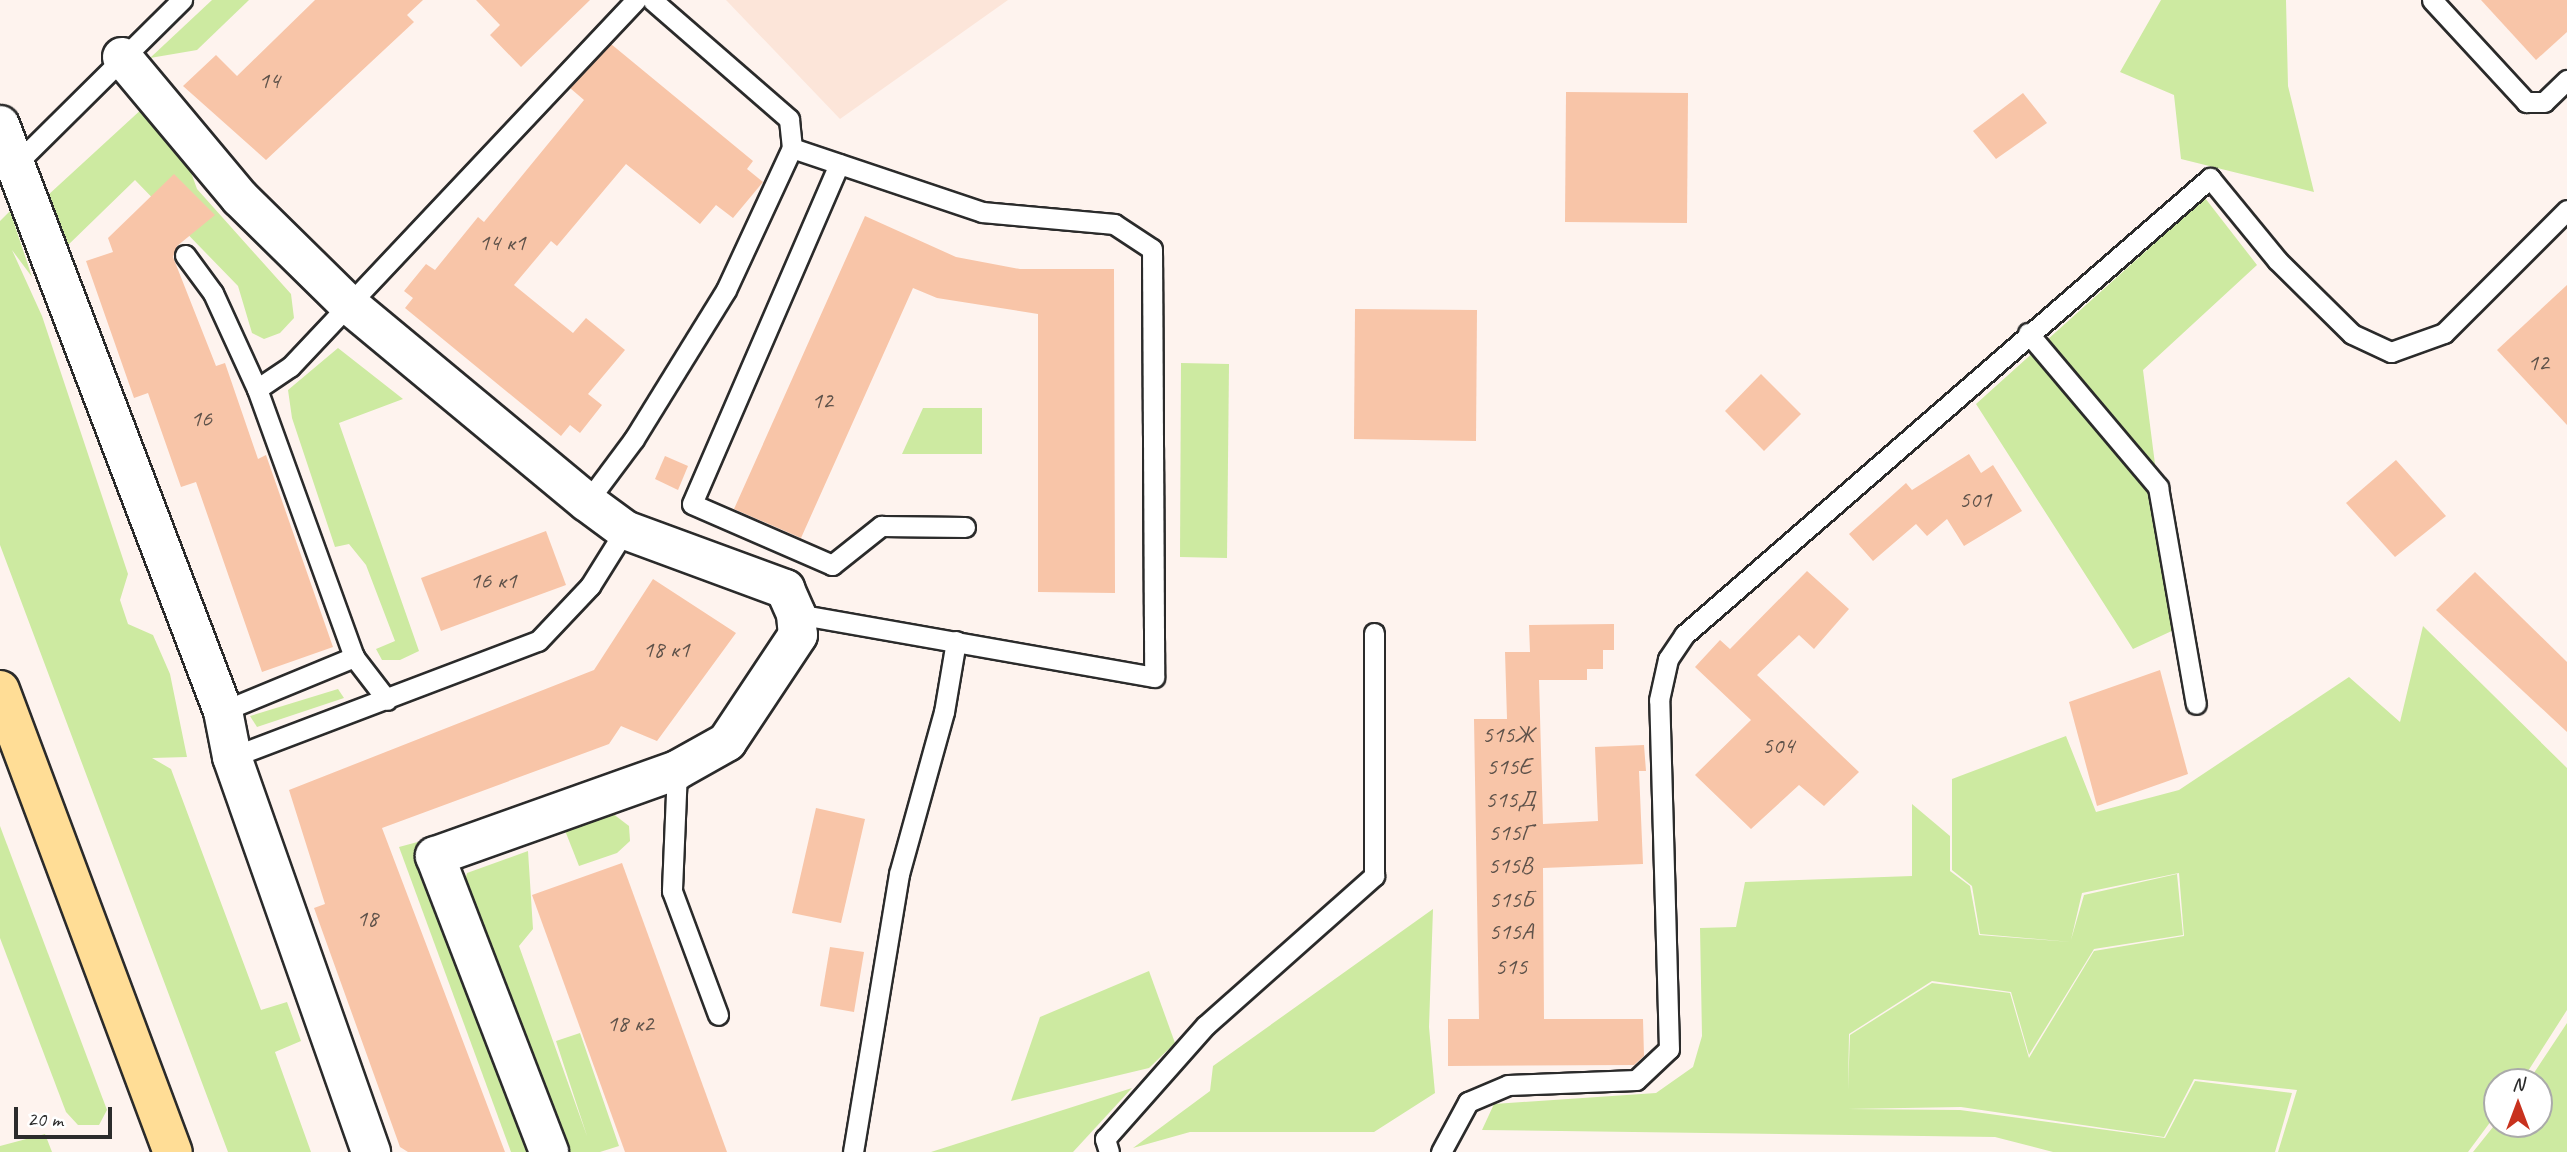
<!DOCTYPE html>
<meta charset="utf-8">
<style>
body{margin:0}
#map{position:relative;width:2567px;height:1152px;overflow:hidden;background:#fef3ee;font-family:Caveat,sans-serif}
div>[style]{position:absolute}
.built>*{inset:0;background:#fce5d9}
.green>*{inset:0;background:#cdeaa1}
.building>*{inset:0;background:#f8c5a8}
.roads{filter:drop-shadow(2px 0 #2b2b2b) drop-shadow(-2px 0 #2b2b2b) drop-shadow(0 2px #2b2b2b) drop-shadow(0 -2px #2b2b2b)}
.lane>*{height:19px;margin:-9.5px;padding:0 9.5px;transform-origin:9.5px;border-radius:9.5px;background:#fff}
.street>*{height:38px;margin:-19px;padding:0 19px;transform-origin:19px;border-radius:19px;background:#fff}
.primary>*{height:38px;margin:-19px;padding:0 19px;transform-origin:19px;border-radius:19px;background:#ffdd96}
span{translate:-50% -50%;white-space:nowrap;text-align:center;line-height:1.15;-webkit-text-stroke:7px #fff;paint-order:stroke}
.number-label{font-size:24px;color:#5e524a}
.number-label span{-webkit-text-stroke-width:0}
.north{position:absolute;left:2483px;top:1068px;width:70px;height:70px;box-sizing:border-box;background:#fff;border:2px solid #aaa;border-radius:50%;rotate:0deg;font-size:19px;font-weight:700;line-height:28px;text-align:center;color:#2b2b2b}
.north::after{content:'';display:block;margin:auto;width:24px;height:32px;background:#c8321e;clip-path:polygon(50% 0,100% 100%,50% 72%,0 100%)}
.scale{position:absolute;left:14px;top:1107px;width:98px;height:32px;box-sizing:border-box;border:4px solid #2b2b2b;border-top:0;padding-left:9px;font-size:21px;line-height:24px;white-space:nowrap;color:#2b2b2b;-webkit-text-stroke:5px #fff;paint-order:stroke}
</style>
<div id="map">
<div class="built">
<div style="clip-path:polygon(726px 0,1008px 0,840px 119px)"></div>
</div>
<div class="green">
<div style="clip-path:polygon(212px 0,249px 0,197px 50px,150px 58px)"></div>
<div style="clip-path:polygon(2161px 0,2286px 0,2288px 86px,2314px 192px,2181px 159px,2174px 95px,2120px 72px)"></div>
<div style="clip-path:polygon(144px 107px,182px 147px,197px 189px,291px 294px,294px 318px,280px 333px,264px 339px,252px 333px,238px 286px,135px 180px,65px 248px,47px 196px)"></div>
<div style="clip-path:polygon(2205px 198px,2257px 265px,2143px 370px,2176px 629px,2133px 649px,1976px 404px)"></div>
<div style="clip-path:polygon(10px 211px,32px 277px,12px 250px,42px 316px,128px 574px,120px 600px,128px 624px,153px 635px,170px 674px,187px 757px,152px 758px,171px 769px,261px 1010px,287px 1002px,301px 1041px,275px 1052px,311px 1152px,228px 1152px,0 545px,0 221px)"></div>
<div style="clip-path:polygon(338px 348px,403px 399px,339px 423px,419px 651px,400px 660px,382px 660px,376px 649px,395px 641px,366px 565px,349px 544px,335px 547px,292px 418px,288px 390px)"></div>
<div style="clip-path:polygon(1181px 363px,1229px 364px,1227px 558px,1180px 557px)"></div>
<div style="clip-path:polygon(923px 408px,982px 408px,982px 454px,902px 454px)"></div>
<div style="clip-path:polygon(evenodd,2423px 626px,2567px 768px,2567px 1010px,2521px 1082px,2497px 1082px,2497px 1113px,2468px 1152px,2278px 1152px,2297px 1090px,2194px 1079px,2164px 1137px,1961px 1107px,1847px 1109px,1960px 1110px,2165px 1138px,2195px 1081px,2292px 1093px,2275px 1152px,2053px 1152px,1995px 1137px,1482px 1130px,1494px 1104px,1656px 1093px,1693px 1067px,1702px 1036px,1700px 928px,1736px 927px,1745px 882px,1912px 876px,1912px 804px,1950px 836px,1950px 871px,1970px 886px,1979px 935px,2071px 942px,1980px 934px,1972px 886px,1952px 870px,1952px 779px,2066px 736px,2096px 812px,2179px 790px,2349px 677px,2400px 722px,2423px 626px,2179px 873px,2184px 936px,2094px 951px,2029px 1058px,2010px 993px,1932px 983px,1850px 1035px,1848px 1090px,1849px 1034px,1932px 981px,2011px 992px,2029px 1055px,2094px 949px,2183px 935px,2177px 874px,2084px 895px,2071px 940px,2082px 893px,2179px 873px)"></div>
<div style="clip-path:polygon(338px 689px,344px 698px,257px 727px,250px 716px)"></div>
<div style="clip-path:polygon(612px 813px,629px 826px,630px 841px,617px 853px,579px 866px,564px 828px)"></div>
<div style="clip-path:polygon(0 826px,107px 1110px,99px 1125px,78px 1125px,66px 1112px,0 938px)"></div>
<div style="clip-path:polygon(425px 840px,541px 1152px,511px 1152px,399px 847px)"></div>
<div style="clip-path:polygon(528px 851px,533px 929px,519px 946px,587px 1136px,556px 1041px,580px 1033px,619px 1146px,600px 1152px,569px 1152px,463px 889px,467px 873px)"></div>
<div style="clip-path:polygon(1433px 909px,1429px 1027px,1435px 1093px,1374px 1132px,1190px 1132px,1133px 1148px,1210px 1091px,1213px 1066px)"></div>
<div style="clip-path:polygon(1149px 971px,1175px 1043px,1149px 1068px,1011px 1101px,1040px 1017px)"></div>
<div style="clip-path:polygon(2567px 1023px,2567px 1152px,2473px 1152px,2497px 1122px,2539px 1124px,2539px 1082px,2528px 1082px)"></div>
<div style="clip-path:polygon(1132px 1088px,1073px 1152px,931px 1152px)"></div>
<div style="clip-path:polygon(45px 1134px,52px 1152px,0 1152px,0 1146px)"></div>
</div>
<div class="building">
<div style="clip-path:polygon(315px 0,423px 0,407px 15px,414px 22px,266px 160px,183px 86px,216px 55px,237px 76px)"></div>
<div style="clip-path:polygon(476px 0,590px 0,521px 67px,490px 35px,500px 25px)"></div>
<div style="clip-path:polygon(2481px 0,2567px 0,2567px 32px,2536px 60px)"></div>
<div style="clip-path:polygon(611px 44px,753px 161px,747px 169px,763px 182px,733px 218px,716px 205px,700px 224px,626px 164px,557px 246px,551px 241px,514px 285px,573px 333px,586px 318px,625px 350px,588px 394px,602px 405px,580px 433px,570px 425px,561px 436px,405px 308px,413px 298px,404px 291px,426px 264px,435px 270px,478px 217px,484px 222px,584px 100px,570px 88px)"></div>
<div style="clip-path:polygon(1566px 92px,1688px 93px,1687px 223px,1565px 222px)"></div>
<div style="clip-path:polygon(2023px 93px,2047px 123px,1996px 159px,1973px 131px)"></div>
<div style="clip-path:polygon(174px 174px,215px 215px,177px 246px,173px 257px,216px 366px,225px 363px,258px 459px,266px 455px,333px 647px,262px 672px,196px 482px,181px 487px,148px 393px,134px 398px,86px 261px,113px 252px,108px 238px)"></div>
<div style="clip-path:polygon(865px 216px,956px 257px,1020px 269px,1114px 269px,1115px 593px,1038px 592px,1038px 314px,937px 298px,913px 288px,801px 538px,734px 509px)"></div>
<div style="clip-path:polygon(2567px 285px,2567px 425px,2497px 350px)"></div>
<div style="clip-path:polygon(1355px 309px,1477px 310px,1476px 441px,1354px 439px)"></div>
<div style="clip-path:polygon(1761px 374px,1801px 414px,1764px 451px,1725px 411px)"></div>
<div style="clip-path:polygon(1969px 454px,1981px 473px,1993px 465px,2022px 511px,1964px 546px,1947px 519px,1927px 536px,1916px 524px,1873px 561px,1849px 534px,1906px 483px,1912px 490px)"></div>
<div style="clip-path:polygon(665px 456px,688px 466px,678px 490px,655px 479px)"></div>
<div style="clip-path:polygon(2396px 460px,2446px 516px,2395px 557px,2346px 503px)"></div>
<div style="clip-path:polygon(546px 531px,566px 585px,441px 631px,421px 578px)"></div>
<div style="clip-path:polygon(1807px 571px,1849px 609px,1814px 649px,1799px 635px,1757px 675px,1859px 772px,1824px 806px,1799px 785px,1751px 829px,1695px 775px,1751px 720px,1695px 667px,1720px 640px,1730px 649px)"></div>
<div style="clip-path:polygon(2475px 572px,2567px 662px,2567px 732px,2436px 610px)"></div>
<div style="clip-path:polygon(653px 579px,736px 633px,657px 741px,621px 726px,609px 744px,382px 828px,505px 1152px,408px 1152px,400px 1147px,314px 908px,325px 904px,289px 790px,594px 670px)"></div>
<div style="clip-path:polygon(1614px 624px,1614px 650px,1603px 650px,1603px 669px,1587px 669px,1587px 680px,1539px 680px,1543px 824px,1598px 821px,1595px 747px,1644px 745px,1646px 771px,1639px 771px,1643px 864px,1543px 868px,1544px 1019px,1643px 1019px,1644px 1056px,1634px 1065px,1448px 1066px,1448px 1019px,1479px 1019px,1474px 719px,1507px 719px,1505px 652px,1530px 652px,1529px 625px)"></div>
<div style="clip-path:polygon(2160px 670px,2188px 774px,2097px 806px,2069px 702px)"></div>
<div style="clip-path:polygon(816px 808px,865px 819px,841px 923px,792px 913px)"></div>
<div style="clip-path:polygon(622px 863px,727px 1152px,625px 1152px,532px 895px)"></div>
<div style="clip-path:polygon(830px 947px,864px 952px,854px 1012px,820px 1006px)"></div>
</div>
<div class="roads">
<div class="lane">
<div style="left:2432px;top:0;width:139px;rotate:47.3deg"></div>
<div style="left:2526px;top:102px;width:18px"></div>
<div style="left:2544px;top:102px;width:32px;rotate:-44deg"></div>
<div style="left:792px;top:148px;width:200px;rotate:18.6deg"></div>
<div style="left:982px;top:212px;width:133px;rotate:5.2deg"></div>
<div style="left:1114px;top:224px;width:45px;rotate:33.3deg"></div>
<div style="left:1152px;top:249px;width:428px;rotate:89.7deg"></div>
<div style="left:1154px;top:677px;width:364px;rotate:-170deg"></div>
<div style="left:839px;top:164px;width:370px;rotate:113.4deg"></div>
<div style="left:692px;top:504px;width:153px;rotate:23.5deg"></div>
<div style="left:832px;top:565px;width:63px;rotate:-38.5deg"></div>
<div style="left:881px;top:526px;width:84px;rotate:0.7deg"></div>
<div style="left:13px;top:167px;width:238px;rotate:-44.7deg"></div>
<div style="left:185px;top:255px;width:47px;rotate:53.6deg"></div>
<div style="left:213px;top:293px;width:106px;rotate:65.4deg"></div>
<div style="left:257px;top:389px;width:285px;rotate:70.1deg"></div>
<div style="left:354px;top:657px;width:54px;rotate:52.5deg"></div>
<div style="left:2028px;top:333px;width:202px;rotate:49.8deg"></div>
<div style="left:2158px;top:487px;width:220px;rotate:80.1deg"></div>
<div style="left:257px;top:389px;width:40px;rotate:-34deg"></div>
<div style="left:290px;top:367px;width:504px;rotate:-46.69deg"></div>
<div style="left:587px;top:502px;width:79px;rotate:-53.3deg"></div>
<div style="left:634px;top:439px;width:175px;rotate:-58.3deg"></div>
<div style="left:726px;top:290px;width:157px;rotate:-65.1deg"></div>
<div style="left:792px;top:148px;width:29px;rotate:-96deg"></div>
<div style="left:789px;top:119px;width:181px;rotate:-139deg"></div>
<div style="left:223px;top:711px;width:142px;rotate:-22.4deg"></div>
<div style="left:232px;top:757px;width:327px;rotate:-20.8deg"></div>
<div style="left:538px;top:641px;width:76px;rotate:-46.6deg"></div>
<div style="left:590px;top:586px;width:66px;rotate:-58deg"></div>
<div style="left:677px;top:770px;width:121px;rotate:92.4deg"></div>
<div style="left:672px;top:891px;width:132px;rotate:69.6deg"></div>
<div style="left:853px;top:1152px;width:282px;rotate:-80.6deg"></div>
<div style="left:899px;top:874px;width:168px;rotate:-74.5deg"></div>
<div style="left:944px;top:712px;width:72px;rotate:-80.4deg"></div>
<div style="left:1109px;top:1152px;width:14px;rotate:-107deg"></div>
<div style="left:1105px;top:1139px;width:152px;rotate:-48.5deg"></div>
<div style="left:1206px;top:1025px;width:225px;rotate:-41.6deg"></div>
<div style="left:1374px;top:876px;width:243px;rotate:-90deg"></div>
<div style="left:1441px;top:1152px;width:57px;rotate:-61.6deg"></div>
<div style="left:1468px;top:1102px;width:43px;rotate:-23deg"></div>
<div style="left:1508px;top:1085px;width:128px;rotate:-2.2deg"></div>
<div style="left:1636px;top:1080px;width:45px;rotate:-43.2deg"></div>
<div style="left:1669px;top:1049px;width:349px;rotate:-91.6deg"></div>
<div style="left:1659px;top:700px;width:42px;rotate:-77.6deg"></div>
<div style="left:1668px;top:659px;width:29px;rotate:-56deg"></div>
<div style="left:1684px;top:635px;width:697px;rotate:-40.98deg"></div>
<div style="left:2210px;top:178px;width:106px;rotate:50.7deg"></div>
<div style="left:2277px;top:260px;width:105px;rotate:44.6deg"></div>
<div style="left:2352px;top:334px;width:43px;rotate:24.8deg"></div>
<div style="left:2391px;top:352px;width:56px;rotate:-19.7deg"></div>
<div style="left:2444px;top:333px;width:174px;rotate:-45deg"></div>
</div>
<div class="street">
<div style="left:122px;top:57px;width:184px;rotate:50.1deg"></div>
<div style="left:240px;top:198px;width:148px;rotate:44.5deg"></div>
<div style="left:346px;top:302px;width:313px;rotate:39.7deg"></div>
<div style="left:587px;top:502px;width:47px;rotate:36.4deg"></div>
<div style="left:625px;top:530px;width:171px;rotate:20.2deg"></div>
<div style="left:785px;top:589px;width:27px;rotate:66deg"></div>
<div style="left:796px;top:614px;width:21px;rotate:85deg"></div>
<div style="left:798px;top:635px;width:128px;rotate:123.6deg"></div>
<div style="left:727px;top:742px;width:57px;rotate:150.8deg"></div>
<div style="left:677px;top:770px;width:257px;rotate:160.4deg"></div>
<div style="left:435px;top:856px;width:317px;rotate:68.9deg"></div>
<div style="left:0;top:125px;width:627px;rotate:69.17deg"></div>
<div style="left:223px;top:711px;width:47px;rotate:78.9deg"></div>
<div style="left:232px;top:757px;width:419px;rotate:70.6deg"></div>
</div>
<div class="primary">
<div style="left:0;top:690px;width:493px;rotate:69.5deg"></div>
</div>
</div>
<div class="number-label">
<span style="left:269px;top:81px">14</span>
<span style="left:502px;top:243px">14 к1</span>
<span style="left:2538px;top:363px">12</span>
<span style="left:822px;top:401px">12</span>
<span style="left:201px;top:419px">16</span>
<span style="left:1975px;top:500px">501</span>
<span style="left:493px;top:581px">16 к1</span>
<span style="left:666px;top:650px">18 к1</span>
<span style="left:1508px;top:735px">515Ж</span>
<span style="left:1778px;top:746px">504</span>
<span style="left:1509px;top:767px">515Е</span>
<span style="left:1510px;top:800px">515Д</span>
<span style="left:1510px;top:833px">515Г</span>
<span style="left:1510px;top:866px">515В</span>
<span style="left:1511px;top:900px">515Б</span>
<span style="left:367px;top:919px">18</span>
<span style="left:1511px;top:932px">515А</span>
<span style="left:1511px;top:967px">515</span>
<span style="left:630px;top:1024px">18 к2</span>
</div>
<div class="north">N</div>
<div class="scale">20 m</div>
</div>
